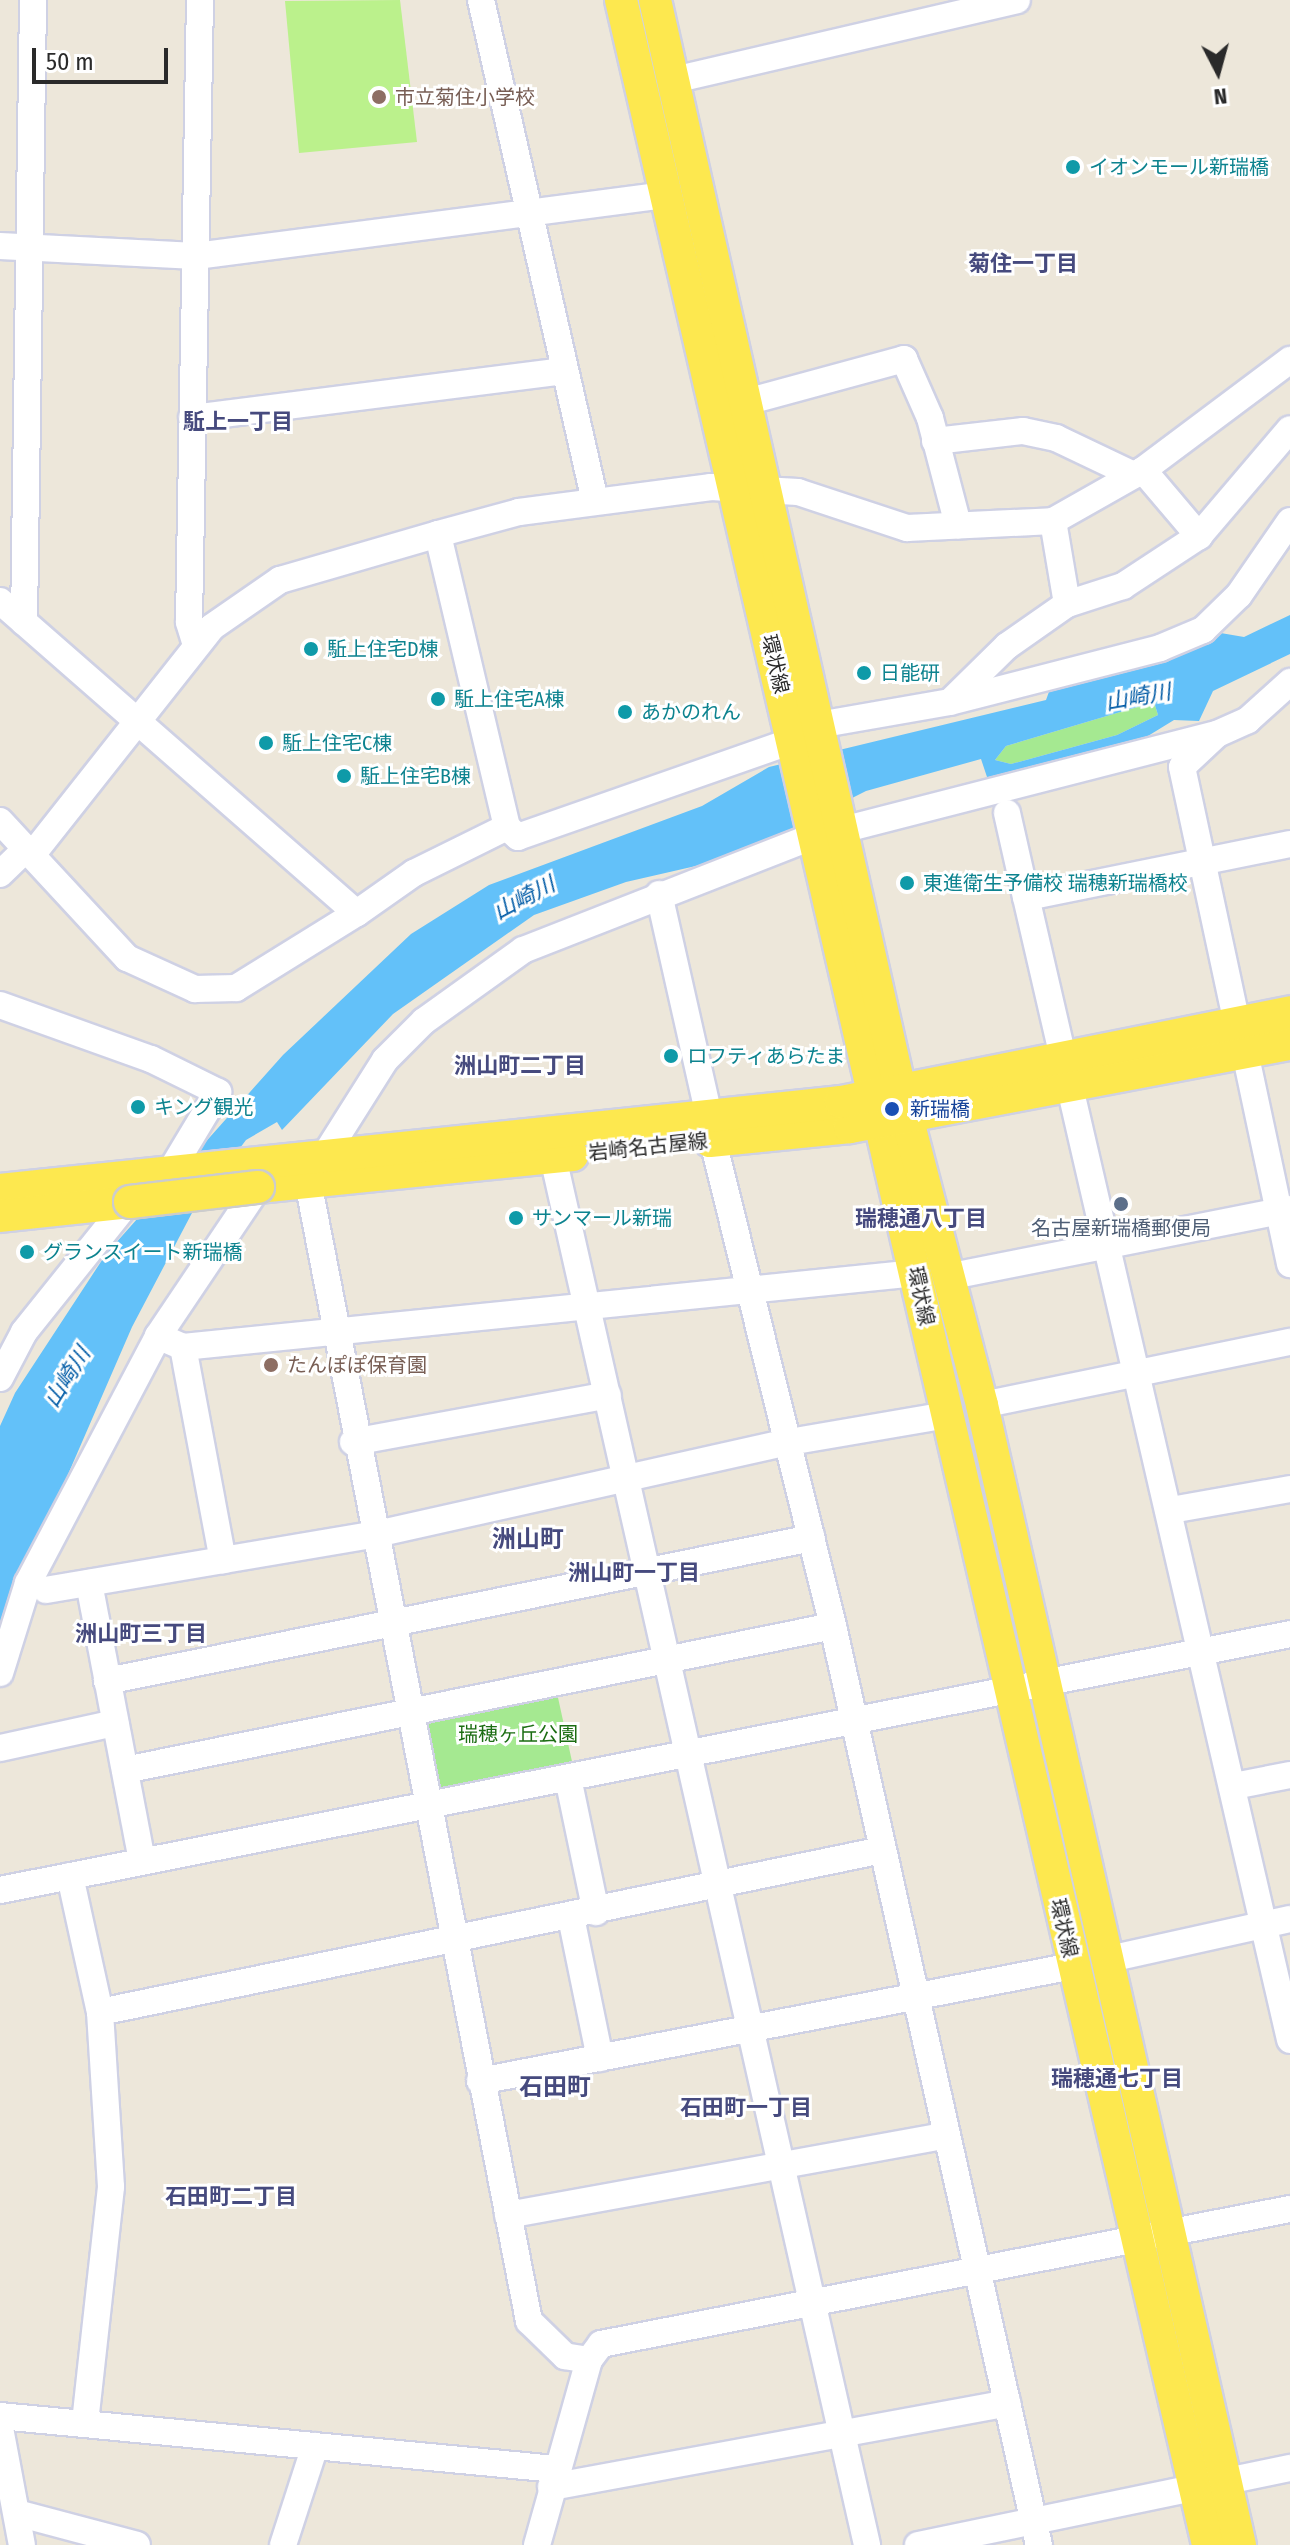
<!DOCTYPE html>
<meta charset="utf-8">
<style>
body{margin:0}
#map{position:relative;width:1290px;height:2545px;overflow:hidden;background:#ede7da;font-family:"Fira Sans Condensed","Noto Sans JP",sans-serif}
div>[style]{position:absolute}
.green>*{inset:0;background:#a5e991}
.pitch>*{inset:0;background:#bbf18c}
.water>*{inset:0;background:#63c1f9}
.roads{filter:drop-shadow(2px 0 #cfd1e4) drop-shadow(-2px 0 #cfd1e4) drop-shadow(0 2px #cfd1e4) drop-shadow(0 -2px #cfd1e4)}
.minor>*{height:26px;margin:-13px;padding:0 13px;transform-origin:13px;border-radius:13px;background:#fff}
.major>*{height:32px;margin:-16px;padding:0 16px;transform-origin:16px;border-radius:16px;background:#fde84f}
.bridges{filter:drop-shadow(2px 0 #ccc) drop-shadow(-2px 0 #ccc) drop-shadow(0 2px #ccc) drop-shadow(0 -2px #ccc)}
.major-bridge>*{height:32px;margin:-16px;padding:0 16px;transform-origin:16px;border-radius:16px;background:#fde84f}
.dots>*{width:22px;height:22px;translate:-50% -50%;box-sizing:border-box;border:4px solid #fff;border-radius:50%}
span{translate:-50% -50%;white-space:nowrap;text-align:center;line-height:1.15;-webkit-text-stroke:6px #fff;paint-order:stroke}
.education-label{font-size:20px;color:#785e54}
.left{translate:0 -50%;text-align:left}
.culture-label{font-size:20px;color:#0d838f}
.street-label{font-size:20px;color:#2a2a2a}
.transit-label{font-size:20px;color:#164399}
.service-label{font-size:20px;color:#4e5e75}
.park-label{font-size:20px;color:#1c6d13}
.neighbourhood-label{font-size:22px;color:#464a7e;font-weight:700}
.water-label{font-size:22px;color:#015ba6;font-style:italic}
.quarter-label{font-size:24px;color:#464a7e;font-weight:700}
.north{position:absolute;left:1178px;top:32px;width:80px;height:80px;-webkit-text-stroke:6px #fff;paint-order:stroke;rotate:174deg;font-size:22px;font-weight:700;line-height:32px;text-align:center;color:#2a2a2a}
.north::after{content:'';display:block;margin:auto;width:28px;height:36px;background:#2a2a2a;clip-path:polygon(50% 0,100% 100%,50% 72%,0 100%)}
.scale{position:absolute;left:32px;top:48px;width:136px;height:36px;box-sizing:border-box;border:4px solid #2a2a2a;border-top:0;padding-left:10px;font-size:24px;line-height:28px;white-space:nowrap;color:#2a2a2a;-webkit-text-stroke:6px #fff;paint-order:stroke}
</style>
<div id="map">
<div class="green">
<div style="clip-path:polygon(1154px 702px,1158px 715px,1117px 735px,1011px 764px,995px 760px,1006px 746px)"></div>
<div style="clip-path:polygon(555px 1684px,573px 1766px,429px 1794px,413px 1713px)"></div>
</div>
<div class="pitch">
<div style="clip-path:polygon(400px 0,417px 142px,299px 153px,285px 1px)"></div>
</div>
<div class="water">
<div style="clip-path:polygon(evenodd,1290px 615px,1290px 654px,1213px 691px,1199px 721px,1174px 720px,1143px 739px,989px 783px,981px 759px,866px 791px,735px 857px,626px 882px,534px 915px,393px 1014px,282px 1130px,277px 1122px,246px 1140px,193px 1211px,132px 1327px,0 1631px,0 1426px,15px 1393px,106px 1254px,283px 1055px,411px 934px,489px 885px,702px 806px,769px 767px,1046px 700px,1050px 689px,1209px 631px,1244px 637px,1290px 615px,1154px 702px,1158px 715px,1117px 735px,1011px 764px,995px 760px,1006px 746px,1154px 702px)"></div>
</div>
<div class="roads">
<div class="minor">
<div style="left:481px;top:0;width:514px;rotate:77.18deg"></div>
<div style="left:674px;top:80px;width:352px;rotate:-13.1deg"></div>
<div style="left:0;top:246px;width:196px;rotate:2.9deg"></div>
<div style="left:196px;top:256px;width:476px;rotate:-7.4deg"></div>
<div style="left:746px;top:402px;width:164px;rotate:-15.2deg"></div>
<div style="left:904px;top:359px;width:64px;rotate:66.2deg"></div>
<div style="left:930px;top:418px;width:111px;rotate:75.3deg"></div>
<div style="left:192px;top:418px;width:374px;rotate:-7.2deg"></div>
<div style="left:935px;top:441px;width:89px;rotate:-6.5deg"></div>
<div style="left:1023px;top:431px;width:34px;rotate:12deg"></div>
<div style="left:1056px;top:438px;width:86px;rotate:25.4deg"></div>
<div style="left:1143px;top:470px;width:87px;rotate:49.7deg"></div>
<div style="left:1053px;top:521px;width:84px;rotate:80.4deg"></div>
<div style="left:0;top:601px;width:474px;rotate:41.2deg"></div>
<div style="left:357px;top:913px;width:70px;rotate:-35.1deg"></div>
<div style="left:414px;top:873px;width:104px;rotate:-26.3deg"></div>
<div style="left:24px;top:622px;width:622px;rotate:-89.17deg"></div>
<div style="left:195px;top:642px;width:21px;rotate:-107deg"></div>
<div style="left:189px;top:622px;width:622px;rotate:-88.99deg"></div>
<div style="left:952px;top:700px;width:77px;rotate:-44.5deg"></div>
<div style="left:1007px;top:646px;width:73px;rotate:-35deg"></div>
<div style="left:1067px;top:604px;width:59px;rotate:-17.8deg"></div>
<div style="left:1123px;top:586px;width:91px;rotate:-33.3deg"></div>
<div style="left:1199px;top:536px;width:140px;rotate:-49.6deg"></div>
<div style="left:818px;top:725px;width:134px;rotate:-9.9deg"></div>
<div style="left:950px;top:702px;width:217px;rotate:-14.4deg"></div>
<div style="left:1160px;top:648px;width:47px;rotate:-22.7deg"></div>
<div style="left:1203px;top:630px;width:50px;rotate:-44.2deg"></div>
<div style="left:1239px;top:595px;width:90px;rotate:-55.4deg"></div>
<div style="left:1215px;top:736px;width:45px;rotate:136.8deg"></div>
<div style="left:1182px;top:767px;width:262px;rotate:77.9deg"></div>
<div style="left:792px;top:741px;width:290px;rotate:160.7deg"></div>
<div style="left:518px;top:837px;width:15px;rotate:-138deg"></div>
<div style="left:507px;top:827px;width:301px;rotate:-103.3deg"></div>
<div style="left:438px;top:534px;width:84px;rotate:-15.2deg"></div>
<div style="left:519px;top:512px;width:194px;rotate:-7.4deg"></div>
<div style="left:711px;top:487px;width:87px;rotate:3.3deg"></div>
<div style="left:798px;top:492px;width:115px;rotate:18.3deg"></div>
<div style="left:907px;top:528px;width:146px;rotate:-2.7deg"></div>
<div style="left:1053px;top:521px;width:103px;rotate:-29.5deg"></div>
<div style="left:1143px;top:470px;width:184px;rotate:-36.8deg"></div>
<div style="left:1007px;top:813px;width:86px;rotate:77.3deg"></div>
<div style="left:0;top:821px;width:187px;rotate:47.2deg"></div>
<div style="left:127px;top:958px;width:75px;rotate:24.5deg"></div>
<div style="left:195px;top:989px;width:41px;rotate:-1.4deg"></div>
<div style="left:236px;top:988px;width:142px;rotate:-31.8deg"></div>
<div style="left:842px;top:830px;width:387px;rotate:-14.4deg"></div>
<div style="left:1217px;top:734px;width:34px;rotate:-24deg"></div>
<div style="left:1248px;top:720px;width:57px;rotate:-42.1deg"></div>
<div style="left:1290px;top:844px;width:269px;rotate:168.6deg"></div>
<div style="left:1026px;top:897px;width:1173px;rotate:76.99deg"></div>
<div style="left:32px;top:855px;width:290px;rotate:-51.7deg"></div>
<div style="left:212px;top:627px;width:83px;rotate:-34.7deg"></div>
<div style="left:280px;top:580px;width:165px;rotate:-16.2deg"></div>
<div style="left:0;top:874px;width:36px;rotate:-44deg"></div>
<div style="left:659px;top:894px;width:232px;rotate:77.3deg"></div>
<div style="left:0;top:1005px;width:160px;rotate:19.7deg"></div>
<div style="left:151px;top:1059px;width:75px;rotate:26.2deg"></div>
<div style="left:218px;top:1092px;width:93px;rotate:121deg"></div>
<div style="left:1245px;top:1052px;width:217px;rotate:78deg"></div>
<div style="left:713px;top:1141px;width:500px;rotate:76.1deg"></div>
<div style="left:833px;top:1626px;width:942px;rotate:77.37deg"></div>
<div style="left:553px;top:1157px;width:1423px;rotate:77.25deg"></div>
<div style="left:947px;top:1277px;width:350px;rotate:-11.2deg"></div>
<div style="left:158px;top:1336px;width:27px;rotate:24deg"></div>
<div style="left:183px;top:1347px;width:737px;rotate:-5.76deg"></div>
<div style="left:183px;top:1347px;width:217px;rotate:79.4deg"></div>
<div style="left:0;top:1378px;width:52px;rotate:-62.4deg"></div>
<div style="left:24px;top:1332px;width:166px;rotate:-51.3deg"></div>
<div style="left:982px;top:1405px;width:314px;rotate:-11.6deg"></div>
<div style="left:353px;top:1442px;width:259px;rotate:-10.4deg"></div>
<div style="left:1171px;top:1510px;width:121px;rotate:-10deg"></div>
<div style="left:89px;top:1583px;width:283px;rotate:79.2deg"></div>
<div style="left:46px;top:1590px;width:331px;rotate:-9.6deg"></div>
<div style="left:372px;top:1535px;width:427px;rotate:-12.6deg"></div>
<div style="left:789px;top:1442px;width:160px;rotate:-9.7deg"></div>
<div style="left:0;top:1673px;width:94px;rotate:-72.7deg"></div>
<div style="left:28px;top:1583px;width:279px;rotate:-62.2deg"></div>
<div style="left:158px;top:1336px;width:179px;rotate:-56.1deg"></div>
<div style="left:107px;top:1681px;width:719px;rotate:-11.47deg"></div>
<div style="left:0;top:1748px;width:118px;rotate:-12.3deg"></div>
<div style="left:125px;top:1770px;width:722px;rotate:-11.5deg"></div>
<div style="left:568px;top:1778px;width:137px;rotate:78.2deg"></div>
<div style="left:1234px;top:1786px;width:57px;rotate:-11.1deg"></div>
<div style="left:70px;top:1876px;width:139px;rotate:77.6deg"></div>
<div style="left:100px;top:2012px;width:175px;rotate:86.4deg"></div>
<div style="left:111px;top:2187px;width:238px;rotate:96.3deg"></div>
<div style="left:0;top:1890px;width:1315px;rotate:-11.22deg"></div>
<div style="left:571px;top:1917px;width:144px;rotate:78.4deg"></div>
<div style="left:1105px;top:1960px;width:189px;rotate:-12.5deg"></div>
<div style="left:100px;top:2012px;width:799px;rotate:-11.7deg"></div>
<div style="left:480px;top:2081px;width:604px;rotate:-10.98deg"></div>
<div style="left:508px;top:2215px;width:446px;rotate:-10.3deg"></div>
<div style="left:589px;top:2360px;width:24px;rotate:-171deg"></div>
<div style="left:565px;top:2356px;width:50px;rotate:-135.8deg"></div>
<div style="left:529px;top:2321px;width:1160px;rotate:-100.98deg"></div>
<div style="left:308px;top:1182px;width:144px;rotate:-57.7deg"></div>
<div style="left:385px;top:1060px;width:55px;rotate:-45deg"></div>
<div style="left:424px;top:1021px;width:122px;rotate:-35.6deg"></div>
<div style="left:523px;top:950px;width:313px;rotate:-21.4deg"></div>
<div style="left:0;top:2416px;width:558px;rotate:5.45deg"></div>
<div style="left:0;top:2428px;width:119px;rotate:79.4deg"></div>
<div style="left:551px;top:2487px;width:464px;rotate:-10.4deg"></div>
<div style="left:17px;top:2513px;width:124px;rotate:14.9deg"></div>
<div style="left:283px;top:2545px;width:104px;rotate:-72.1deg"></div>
<div style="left:537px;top:2545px;width:192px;rotate:-74.3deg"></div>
<div style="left:589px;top:2360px;width:20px;rotate:-53deg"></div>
<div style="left:601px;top:2344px;width:702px;rotate:-11.09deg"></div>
<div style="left:918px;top:2545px;width:380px;rotate:-11.7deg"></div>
</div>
<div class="major">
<div style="left:621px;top:0;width:2612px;rotate:77.01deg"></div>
<div style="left:655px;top:0;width:1117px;rotate:77.33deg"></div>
<div style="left:900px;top:1090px;width:325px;rotate:75.4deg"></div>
<div style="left:982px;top:1405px;width:1169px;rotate:77.25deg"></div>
<div style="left:710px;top:1141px;width:141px;rotate:-5.7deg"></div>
<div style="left:850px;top:1127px;width:448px;rotate:-10.7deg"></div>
<div style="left:258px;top:1187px;width:316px;rotate:-5.8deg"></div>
<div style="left:0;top:1190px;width:846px;rotate:-5.97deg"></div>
<div style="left:841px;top:1102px;width:458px;rotate:-11.3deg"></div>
<div style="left:0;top:1216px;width:131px;rotate:-6.1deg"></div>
</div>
</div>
<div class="bridges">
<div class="major-bridge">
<div style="left:130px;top:1202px;width:129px;rotate:-6.7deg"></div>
</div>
</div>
<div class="dots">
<div style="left:379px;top:97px;background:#8d6e63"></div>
<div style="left:1073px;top:167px;background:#0f9aa8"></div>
<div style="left:311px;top:649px;background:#0f9aa8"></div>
<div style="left:864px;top:673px;background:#0f9aa8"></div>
<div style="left:438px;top:699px;background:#0f9aa8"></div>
<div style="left:625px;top:712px;background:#0f9aa8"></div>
<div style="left:266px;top:743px;background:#0f9aa8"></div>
<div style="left:344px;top:776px;background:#0f9aa8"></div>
<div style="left:907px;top:883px;background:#0f9aa8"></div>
<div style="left:671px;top:1056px;background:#0f9aa8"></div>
<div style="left:138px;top:1107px;background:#0f9aa8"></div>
<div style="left:892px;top:1109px;background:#1a4fb4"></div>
<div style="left:1121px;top:1204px;background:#5c6f8a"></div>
<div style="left:516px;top:1218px;background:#0f9aa8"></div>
<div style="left:27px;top:1252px;background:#0f9aa8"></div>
<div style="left:271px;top:1365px;background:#8d6e63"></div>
</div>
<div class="education-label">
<span class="left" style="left:395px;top:97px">市立菊住小学校</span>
<span class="left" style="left:287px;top:1365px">たんぽぽ保育園</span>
</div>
<div class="culture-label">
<span class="left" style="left:1089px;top:167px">イオンモール新瑞橋</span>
<span class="left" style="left:327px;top:649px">駈上住宅D棟</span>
<span class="left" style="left:880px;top:673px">日能研</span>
<span class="left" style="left:454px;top:699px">駈上住宅A棟</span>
<span class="left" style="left:641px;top:712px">あかのれん</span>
<span class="left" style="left:282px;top:743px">駈上住宅C棟</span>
<span class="left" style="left:360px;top:776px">駈上住宅B棟</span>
<span class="left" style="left:923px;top:883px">東進衛生予備校 瑞穂新瑞橋校</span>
<span class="left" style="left:687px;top:1056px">ロフティあらたま</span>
<span class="left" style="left:154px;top:1107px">キング観光</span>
<span class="left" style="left:532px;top:1218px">サンマール新瑞</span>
<span class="left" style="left:43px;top:1252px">グランスイート新瑞橋</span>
</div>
<div class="street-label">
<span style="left:775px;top:664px;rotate:77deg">環状線</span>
<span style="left:648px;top:1147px;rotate:-6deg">岩崎名古屋線</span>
<span style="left:921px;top:1296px;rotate:78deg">環状線</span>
<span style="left:1064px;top:1928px;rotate:77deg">環状線</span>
</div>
<div class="transit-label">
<span class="left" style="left:910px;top:1109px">新瑞橋</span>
</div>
<div class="service-label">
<span style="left:1121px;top:1228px">名古屋新瑞橋郵便局</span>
</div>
<div class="park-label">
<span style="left:518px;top:1734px">瑞穂ヶ丘公園</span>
</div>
<div class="neighbourhood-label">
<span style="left:1023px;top:264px">菊住一丁目</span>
<span style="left:238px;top:422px">駈上一丁目</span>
<span style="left:520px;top:1066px">洲山町二丁目</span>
<span style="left:921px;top:1219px">瑞穂通八丁目</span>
<span style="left:634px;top:1573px">洲山町一丁目</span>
<span style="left:141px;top:1634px">洲山町三丁目</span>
<span style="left:1117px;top:2079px">瑞穂通七丁目</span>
<span style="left:746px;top:2108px">石田町一丁目</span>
<span style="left:231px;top:2197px">石田町二丁目</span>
</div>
<div class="water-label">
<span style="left:1138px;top:697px;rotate:-10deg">山崎川</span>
<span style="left:524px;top:898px;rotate:-28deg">山崎川</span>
<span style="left:67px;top:1377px;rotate:-58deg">山崎川</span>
</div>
<div class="quarter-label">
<span style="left:528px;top:1540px">洲山町</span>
<span style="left:555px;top:2088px">石田町</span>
</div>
<div class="north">N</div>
<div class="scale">50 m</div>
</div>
